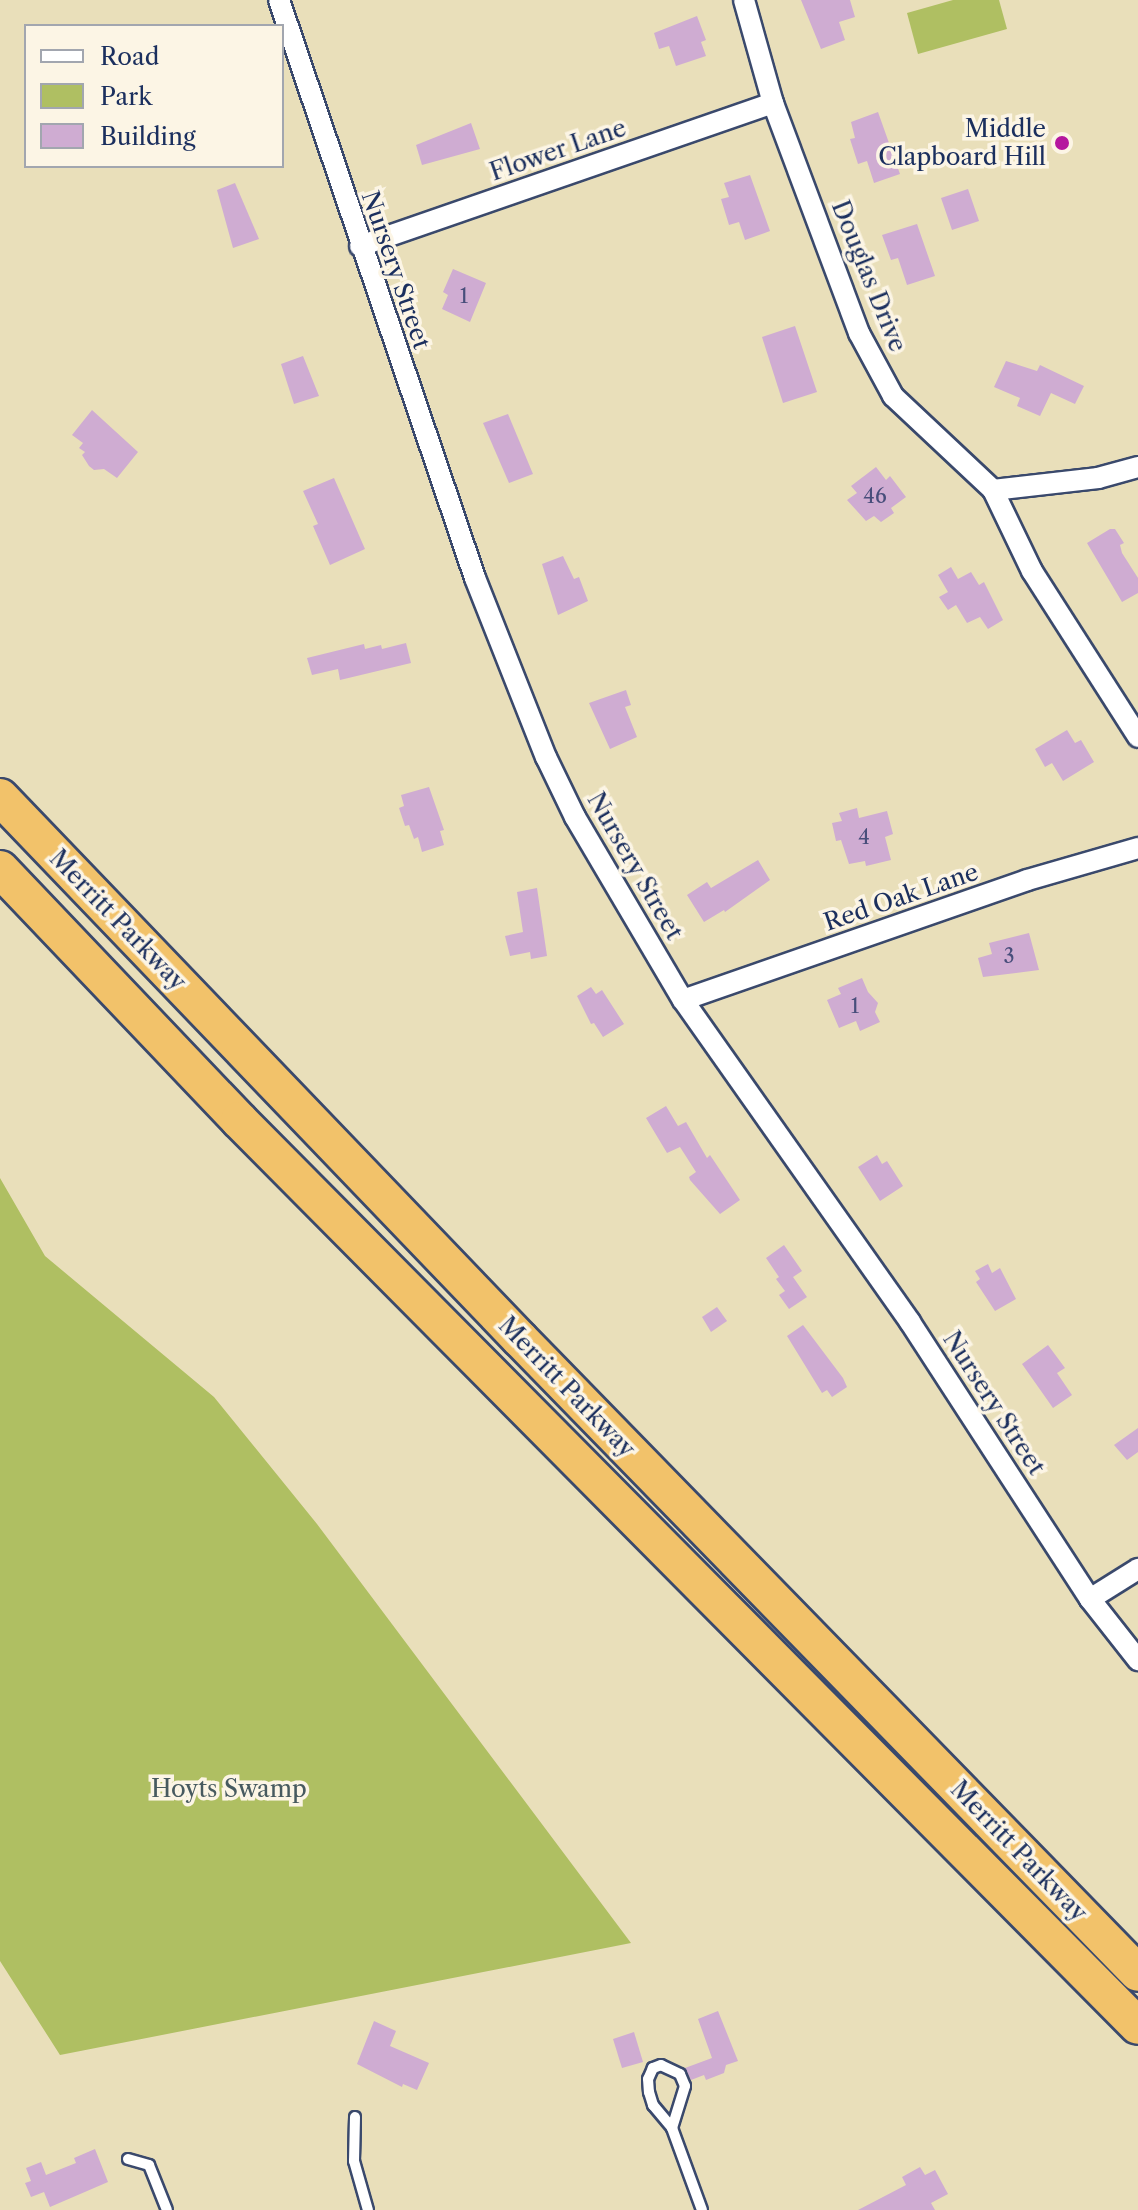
<!DOCTYPE html>
<style>
body{margin:0}
#map{position:relative;width:1138px;height:2210px;overflow:hidden;background:#e9dfba;font-family:"Libre Caslon Text",serif}
div>[style]{position:absolute}
.green>*{inset:0;background:#afbf62}
.building>*{inset:0;background:#cfacd2}
.roads{filter:drop-shadow(2px 0 #3a496c) drop-shadow(-2px 0 #3a496c) drop-shadow(0 2px #3a496c) drop-shadow(0 -2px #3a496c)}
.service>*{height:10px;margin:-5px;padding:0 5px;transform-origin:5px;border-radius:5px;background:#fff}
.minor>*{height:20px;margin:-10px;padding:0 10px;transform-origin:10px;border-radius:10px;background:#fff}
.motorway>*{height:36px;margin:-18px;padding:0 18px;transform-origin:18px;border-radius:18px;background:#f2c26a}
.dots>*{width:22px;height:22px;translate:-50% -50%;box-sizing:border-box;border:4px solid #fcf5e5;border-radius:50%}
span{translate:-50% -50%;white-space:nowrap;text-align:center;line-height:1.15;-webkit-text-stroke:7px #fcf5e5;paint-order:stroke}
.number-label{font-size:20px;color:#484e7b}
.number-label span{-webkit-text-stroke-width:0}
.poi-label{font-size:24px;color:#1b2f5e}
.right{translate:-100% -50%;text-align:right}
.street-label{font-size:24px;color:#1b2f5e}
.park-label{font-size:24px;color:#475a5f}
.legend{position:absolute;left:24px;top:24px;width:260px;height:144px;box-sizing:border-box;background:#fcf5e5;border:2px solid #a2a6af;margin:0;padding:10px 14px;list-style:none;font-size:24px;color:#1b2f5e}
.legend li{display:flex;align-items:center;gap:16px;height:40px}
.legend b{width:40px;border:2px solid #a2a6af}
</style>
<div id="map">
<div class="green">
<div style="clip-path:polygon(953px 0,999px 0,1007px 29px,918px 54px,907px 13px)"></div>
<div style="clip-path:polygon(0 1178px,45px 1256px,214px 1397px,317px 1524px,631px 1943px,60px 2055px,0 1961px)"></div>
</div>
<div class="building">
<div style="clip-path:polygon(801px 0,850px 0,855px 17px,839px 22px,845px 40px,821px 49px)"></div>
<div style="clip-path:polygon(697px 16px,706px 40px,701px 42px,706px 56px,676px 66px,669px 46px,659px 49px,654px 33px)"></div>
<div style="clip-path:polygon(878px 112px,900px 174px,874px 183px,867px 161px,858px 164px,850px 139px,855px 138px,851px 122px)"></div>
<div style="clip-path:polygon(471px 123px,480px 149px,422px 165px,416px 145px)"></div>
<div style="clip-path:polygon(750px 175px,770px 231px,745px 240px,739px 222px,729px 225px,721px 199px,729px 197px,724px 183px)"></div>
<div style="clip-path:polygon(235px 183px,259px 239px,233px 248px,217px 190px)"></div>
<div style="clip-path:polygon(968px 189px,979px 221px,952px 230px,941px 198px)"></div>
<div style="clip-path:polygon(917px 224px,935px 276px,907px 285px,898px 258px,891px 260px,882px 235px)"></div>
<div style="clip-path:polygon(453px 269px,486px 283px,470px 322px,442px 309px,448px 295px,443px 292px)"></div>
<div style="clip-path:polygon(795px 326px,817px 392px,783px 403px,762px 337px)"></div>
<div style="clip-path:polygon(303px 356px,319px 396px,294px 404px,281px 364px)"></div>
<div style="clip-path:polygon(1006px 361px,1037px 371px,1040px 365px,1084px 386px,1075px 404px,1051px 393px,1040px 416px,1017px 406px,1020px 398px,994px 387px)"></div>
<div style="clip-path:polygon(92px 410px,138px 452px,117px 478px,104px 469px,94px 470px,89px 466px,82px 455px,85px 452px,79px 448px,83px 443px,72px 435px)"></div>
<div style="clip-path:polygon(508px 414px,533px 474px,509px 483px,483px 423px)"></div>
<div style="clip-path:polygon(876px 467px,886px 480px,890px 476px,906px 497px,891px 508px,894px 513px,881px 522px,874px 516px,866px 521px,847px 500px,857px 493px,851px 486px)"></div>
<div style="clip-path:polygon(334px 478px,365px 549px,330px 565px,313px 526px,318px 524px,303px 491px)"></div>
<div style="clip-path:polygon(1110px 529px,1115px 529px,1124px 543px,1120px 545px,1122px 553px,1138px 578px,1138px 593px,1122px 602px,1087px 543px)"></div>
<div style="clip-path:polygon(563px 556px,574px 579px,579px 577px,588px 601px,558px 615px,542px 564px)"></div>
<div style="clip-path:polygon(951px 567px,958px 579px,971px 572px,979px 585px,984px 582px,1003px 620px,988px 629px,980px 617px,967px 623px,956px 605px,948px 610px,939px 597px,948px 592px,938px 575px)"></div>
<div style="clip-path:polygon(406px 643px,411px 663px,340px 680px,338px 669px,312px 675px,307px 658px,364px 644px,365px 649px,381px 645px,382px 649px)"></div>
<div style="clip-path:polygon(626px 690px,631px 705px,625px 707px,637px 737px,610px 749px,589px 703px)"></div>
<div style="clip-path:polygon(1067px 730px,1075px 743px,1081px 740px,1094px 762px,1063px 781px,1052px 763px,1045px 767px,1035px 749px)"></div>
<div style="clip-path:polygon(429px 787px,444px 830px,440px 831px,444px 845px,422px 852px,418px 837px,414px 839px,409px 825px,405px 826px,399px 808px,404px 806px,401px 795px)"></div>
<div style="clip-path:polygon(857px 808px,859px 818px,887px 811px,893px 834px,885px 837px,891px 860px,866px 866px,865px 861px,849px 864px,841px 840px,836px 841px,832px 823px,842px 821px,839px 813px)"></div>
<div style="clip-path:polygon(758px 860px,770px 880px,725px 912px,724px 910px,704px 922px,687px 895px,707px 882px,711px 888px)"></div>
<div style="clip-path:polygon(537px 888px,547px 956px,531px 959px,530px 952px,510px 956px,505px 936px,523px 932px,517px 892px)"></div>
<div style="clip-path:polygon(1029px 933px,1039px 970px,983px 977px,978px 958px,992px 954px,989px 943px)"></div>
<div style="clip-path:polygon(862px 978px,868px 992px,878px 1003px,875px 1012px,880px 1022px,860px 1031px,856px 1021px,839px 1028px,827px 1000px,841px 994px,838px 988px)"></div>
<div style="clip-path:polygon(591px 987px,596px 994px,602px 990px,624px 1024px,603px 1037px,594px 1023px,591px 1024px,577px 996px)"></div>
<div style="clip-path:polygon(666px 1106px,678px 1126px,686px 1122px,707px 1158px,710px 1155px,740px 1200px,720px 1214px,690px 1180px,689px 1177px,696px 1172px,680px 1147px,667px 1153px,646px 1118px)"></div>
<div style="clip-path:polygon(877px 1155px,882px 1164px,887px 1161px,903px 1186px,880px 1201px,858px 1167px)"></div>
<div style="clip-path:polygon(784px 1245px,802px 1271px,793px 1277px,807px 1297px,789px 1309px,779px 1295px,785px 1291px,776px 1279px,779px 1277px,766px 1258px)"></div>
<div style="clip-path:polygon(988px 1264px,992px 1273px,1000px 1268px,1016px 1299px,995px 1311px,976px 1282px,980px 1279px,975px 1271px)"></div>
<div style="clip-path:polygon(717px 1307px,727px 1321px,711px 1332px,702px 1317px)"></div>
<div style="clip-path:polygon(803px 1325px,843px 1378px,847px 1387px,832px 1397px,827px 1390px,822px 1393px,787px 1336px)"></div>
<div style="clip-path:polygon(1048px 1345px,1065px 1368px,1057px 1373px,1072px 1395px,1053px 1408px,1022px 1364px)"></div>
<div style="clip-path:polygon(1138px 1428px,1138px 1452px,1127px 1460px,1114px 1445px)"></div>
<div style="clip-path:polygon(718px 2011px,738px 2061px,726px 2065px,724px 2073px,706px 2080px,704px 2075px,691px 2080px,685px 2068px,712px 2058px,698px 2019px)"></div>
<div style="clip-path:polygon(374px 2021px,396px 2031px,390px 2046px,429px 2063px,417px 2090px,403px 2084px,402px 2087px,357px 2064px)"></div>
<div style="clip-path:polygon(634px 2032px,643px 2062px,622px 2068px,613px 2039px)"></div>
<div style="clip-path:polygon(95px 2149px,108px 2182px,50px 2207px,44px 2192px,31px 2197px,25px 2183px,31px 2181px,26px 2168px,41px 2162px,46px 2175px,76px 2163px,74px 2158px)"></div>
<div style="clip-path:polygon(920px 2167px,925px 2175px,935px 2170px,948px 2194px,931px 2203px,935px 2210px,858px 2210px,906px 2185px,902px 2177px)"></div>
</div>
<div class="roads">
<div class="service">
<div style="left:355px;top:2117px;width:44px;rotate:91.3deg"></div>
<div style="left:354px;top:2161px;width:51px;rotate:74.1deg"></div>
<div style="left:672px;top:2128px;width:44px;rotate:-72.8deg"></div>
<div style="left:685px;top:2086px;width:13px;rotate:-113deg"></div>
<div style="left:680px;top:2074px;width:21px;rotate:-155deg"></div>
<div style="left:661px;top:2065px;width:9px;rotate:159deg"></div>
<div style="left:653px;top:2068px;width:12px;rotate:114deg"></div>
<div style="left:648px;top:2079px;width:13px;rotate:86deg"></div>
<div style="left:649px;top:2092px;width:14px;rotate:73deg"></div>
<div style="left:653px;top:2105px;width:30px;rotate:50deg"></div>
<div style="left:672px;top:2128px;width:87px;rotate:69.9deg"></div>
<div style="left:128px;top:2159px;width:22px;rotate:16deg"></div>
<div style="left:149px;top:2165px;width:48px;rotate:68.2deg"></div>
</div>
<div class="minor">
<div style="left:279px;top:0;width:610px;rotate:71.27deg"></div>
<div style="left:475px;top:578px;width:193px;rotate:68.4deg"></div>
<div style="left:546px;top:757px;width:67px;rotate:64.2deg"></div>
<div style="left:575px;top:817px;width:212px;rotate:59.5deg"></div>
<div style="left:683px;top:1000px;width:394px;rotate:54.8deg"></div>
<div style="left:910px;top:1322px;width:330px;rotate:57deg"></div>
<div style="left:1090px;top:1599px;width:78px;rotate:51.8deg"></div>
<div style="left:744px;top:0;width:107px;rotate:74.3deg"></div>
<div style="left:773px;top:103px;width:246px;rotate:69.5deg"></div>
<div style="left:859px;top:333px;width:72px;rotate:61.6deg"></div>
<div style="left:893px;top:396px;width:137px;rotate:43.2deg"></div>
<div style="left:993px;top:490px;width:90px;rotate:64.3deg"></div>
<div style="left:1032px;top:571px;width:197px;rotate:57.4deg"></div>
<div style="left:360px;top:246px;width:437px;rotate:-19.1deg"></div>
<div style="left:993px;top:490px;width:106px;rotate:-6.5deg"></div>
<div style="left:1098px;top:478px;width:41px;rotate:-15.4deg"></div>
<div style="left:683px;top:1000px;width:364px;rotate:-19.2deg"></div>
<div style="left:1027px;top:880px;width:116px;rotate:-16.1deg"></div>
<div style="left:1090px;top:1599px;width:57px;rotate:-32deg"></div>
</div>
<div class="motorway">
<div style="left:0;top:797px;width:751px;rotate:46.19deg"></div>
<div style="left:520px;top:1339px;width:885px;rotate:45.73deg"></div>
<div style="left:0;top:869px;width:347px;rotate:46.4deg"></div>
<div style="left:239px;top:1120px;width:1276px;rotate:45.22deg"></div>
</div>
</div>
<div class="dots">
<div style="left:1062px;top:143px;background:#b5179e"></div>
</div>
<div class="number-label">
<span style="left:464px;top:296px">1</span>
<span style="left:875px;top:496px">46</span>
<span style="left:864px;top:837px">4</span>
<span style="left:1009px;top:956px">3</span>
<span style="left:855px;top:1006px">1</span>
</div>
<div class="poi-label">
<span class="right" style="left:1046px;top:143px">Middle<br>Clapboard Hill</span>
</div>
<div class="street-label">
<span style="left:558px;top:150px;rotate:-19deg">Flower Lane</span>
<span style="left:396px;top:270px;rotate:71deg">Nursery Street</span>
<span style="left:869px;top:276px;rotate:68deg">Douglas Drive</span>
<span style="left:635px;top:866px;rotate:60deg">Nursery Street</span>
<span style="left:901px;top:897px;rotate:-19deg">Red Oak Lane</span>
<span style="left:118px;top:920px;rotate:46deg">Merritt Parkway</span>
<span style="left:567px;top:1387px;rotate:46deg">Merritt Parkway</span>
<span style="left:994px;top:1403px;rotate:57deg">Nursery Street</span>
<span style="left:1019px;top:1851px;rotate:46deg">Merritt Parkway</span>
</div>
<div class="park-label">
<span style="left:229px;top:1789px">Hoyts Swamp</span>
</div>
<ul class="legend">
<li><b style="height:10px;background:#fff"></b>Road</li>
<li><b style="height:22px;background:#afbf62"></b>Park</li>
<li><b style="height:22px;background:#cfacd2"></b>Building</li>
</ul>
</div>
